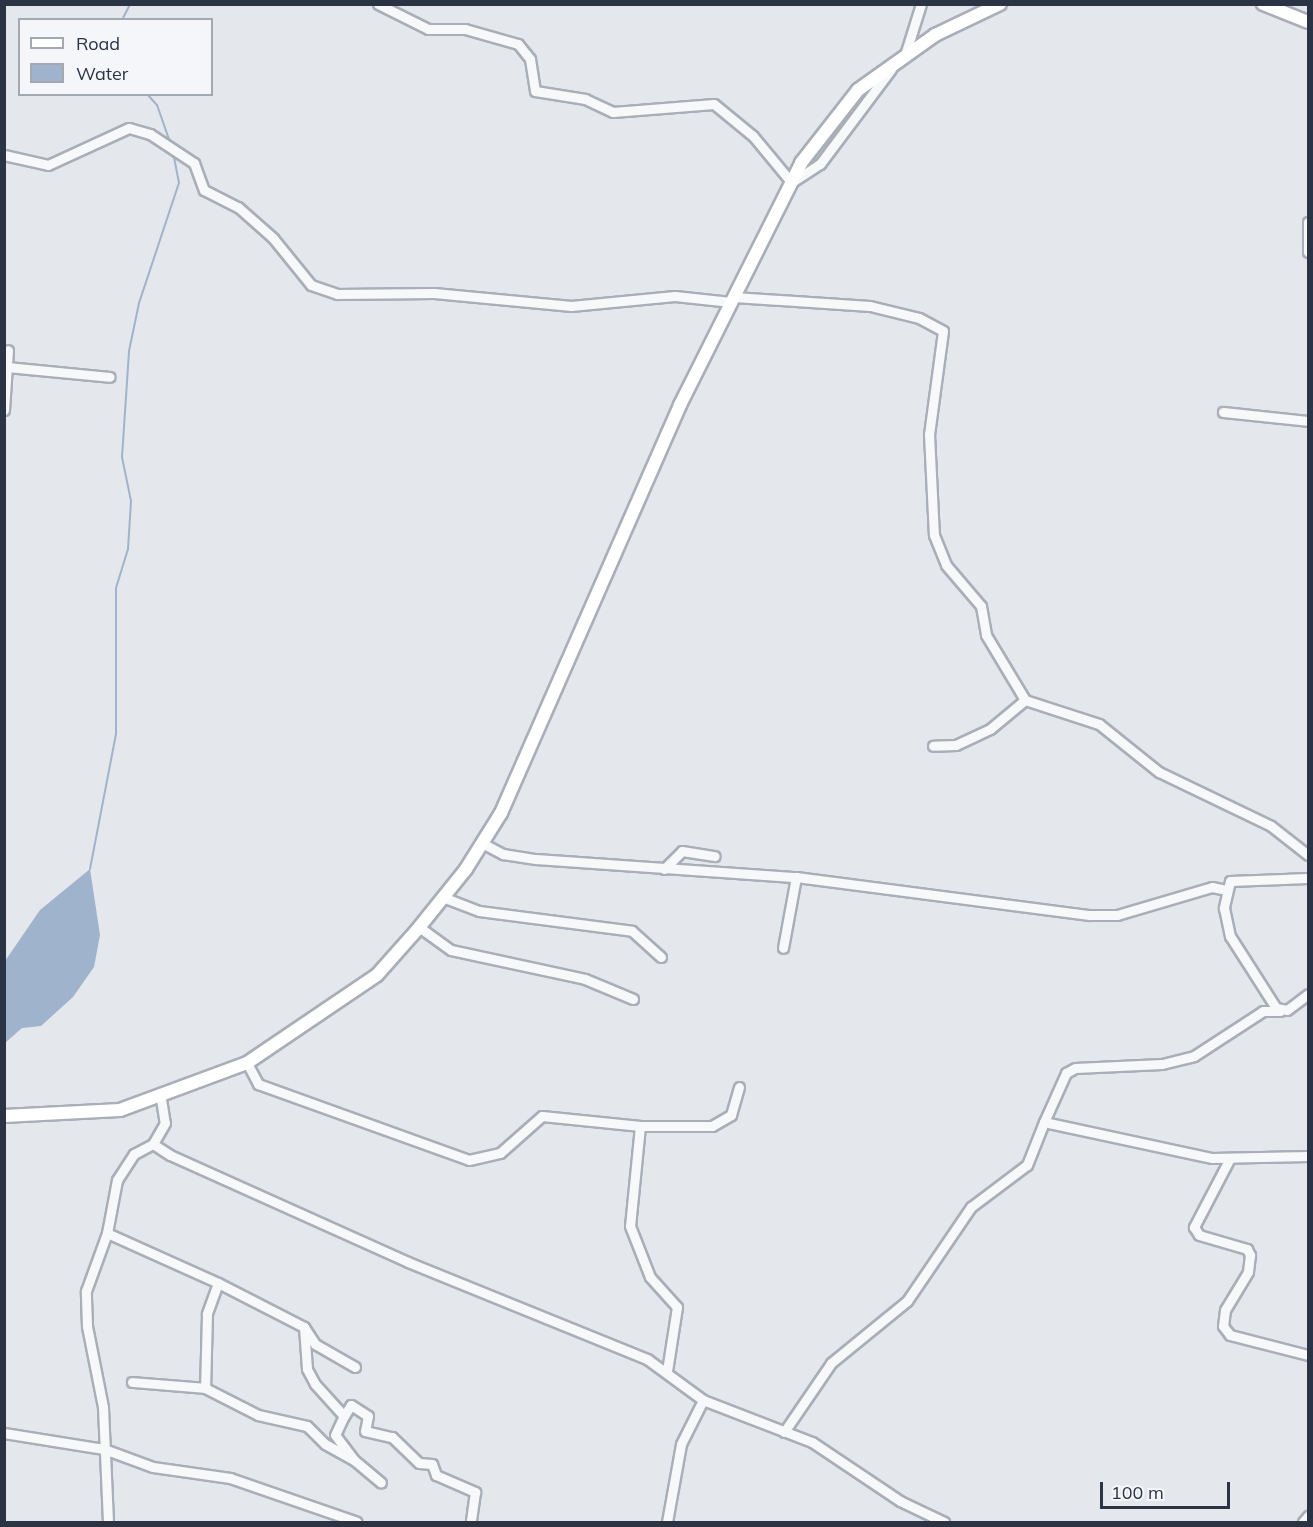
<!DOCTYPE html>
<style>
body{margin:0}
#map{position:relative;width:1313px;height:1527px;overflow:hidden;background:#e4e7ec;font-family:Mulish,sans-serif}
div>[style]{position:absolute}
.water>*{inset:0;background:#9fb4cc}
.stream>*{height:2px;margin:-1px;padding:0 1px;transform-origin:1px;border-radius:1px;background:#9fb4cc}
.roads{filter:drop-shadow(2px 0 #a9aeb7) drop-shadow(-2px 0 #a9aeb7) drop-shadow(0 2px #a9aeb7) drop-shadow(0 -2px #a9aeb7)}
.minor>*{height:9px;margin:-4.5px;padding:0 4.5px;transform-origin:4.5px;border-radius:4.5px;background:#f7f8fa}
.major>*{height:12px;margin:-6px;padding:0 6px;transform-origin:6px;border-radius:6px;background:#fff}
span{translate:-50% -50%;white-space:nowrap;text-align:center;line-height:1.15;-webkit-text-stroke:4.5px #f4f6f9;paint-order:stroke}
.frame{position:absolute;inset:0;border:6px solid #2b3445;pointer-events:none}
.legend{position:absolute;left:18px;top:18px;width:195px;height:78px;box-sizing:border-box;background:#f4f6f9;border:2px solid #a4a8b1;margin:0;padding:8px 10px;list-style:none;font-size:18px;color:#2b3445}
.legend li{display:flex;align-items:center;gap:12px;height:30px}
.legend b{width:30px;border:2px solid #a4a8b1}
.scale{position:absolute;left:1100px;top:1482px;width:130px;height:27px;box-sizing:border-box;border:3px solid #2b3445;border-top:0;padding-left:8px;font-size:18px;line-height:21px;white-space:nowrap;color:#2b3445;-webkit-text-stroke:4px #f4f6f9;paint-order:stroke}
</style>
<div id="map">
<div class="water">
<div style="clip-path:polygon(90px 869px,100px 935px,94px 967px,73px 997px,41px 1026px,22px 1028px,5px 1043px,5px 961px,40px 910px)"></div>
</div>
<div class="stream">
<div style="left:122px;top:20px;width:18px;rotate:-63deg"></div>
<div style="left:147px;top:94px;width:15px;rotate:48deg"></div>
<div style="left:157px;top:105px;width:42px;rotate:70.7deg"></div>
<div style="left:90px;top:869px;width:137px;rotate:-79.1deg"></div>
<div style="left:116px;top:734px;width:146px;rotate:-90deg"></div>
<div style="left:116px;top:588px;width:41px;rotate:-72.9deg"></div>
<div style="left:128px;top:549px;width:48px;rotate:-86.4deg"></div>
<div style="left:131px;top:501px;width:45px;rotate:-101.6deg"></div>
<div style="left:122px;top:457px;width:106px;rotate:-86.2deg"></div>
<div style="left:129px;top:351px;width:49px;rotate:-78.2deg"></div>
<div style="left:139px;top:303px;width:126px;rotate:-71.6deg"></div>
<div style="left:179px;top:183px;width:31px;rotate:-101deg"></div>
</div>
<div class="roads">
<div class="minor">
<div style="left:378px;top:4px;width:56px;rotate:26.6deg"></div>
<div style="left:428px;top:29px;width:37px"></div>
<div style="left:465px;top:29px;width:55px;rotate:15.8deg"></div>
<div style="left:518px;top:44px;width:19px;rotate:51deg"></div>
<div style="left:530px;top:59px;width:32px;rotate:81deg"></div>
<div style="left:535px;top:91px;width:51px;rotate:9.1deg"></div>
<div style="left:585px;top:99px;width:31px;rotate:25deg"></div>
<div style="left:613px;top:112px;width:101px;rotate:-4.5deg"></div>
<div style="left:714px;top:104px;width:50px;rotate:39.4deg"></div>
<div style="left:753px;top:136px;width:60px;rotate:50.4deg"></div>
<div style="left:905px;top:55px;width:53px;rotate:-72.6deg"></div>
<div style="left:4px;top:155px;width:45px;rotate:12.8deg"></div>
<div style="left:48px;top:165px;width:89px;rotate:-24.6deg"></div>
<div style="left:129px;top:128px;width:22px;rotate:16deg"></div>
<div style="left:150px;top:134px;width:53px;rotate:33.4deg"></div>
<div style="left:194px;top:163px;width:29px;rotate:70deg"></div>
<div style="left:204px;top:190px;width:38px;rotate:27deg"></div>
<div style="left:238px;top:207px;width:47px;rotate:41.5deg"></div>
<div style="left:273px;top:238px;width:60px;rotate:51deg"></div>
<div style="left:311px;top:285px;width:28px;rotate:19deg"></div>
<div style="left:337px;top:294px;width:97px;rotate:-0.6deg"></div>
<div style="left:434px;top:293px;width:138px;rotate:5.4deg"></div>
<div style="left:571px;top:306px;width:104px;rotate:-5.5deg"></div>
<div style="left:675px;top:296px;width:56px;rotate:6.1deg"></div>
<div style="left:789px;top:184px;width:37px;rotate:-33deg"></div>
<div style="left:820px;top:164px;width:119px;rotate:-53.2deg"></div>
<div style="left:1308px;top:222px;width:30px;rotate:90deg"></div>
<div style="left:734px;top:297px;width:136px;rotate:3.8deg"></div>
<div style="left:870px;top:306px;width:50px;rotate:13.8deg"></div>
<div style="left:919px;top:318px;width:27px;rotate:28deg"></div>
<div style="left:943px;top:331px;width:104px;rotate:97.7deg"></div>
<div style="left:929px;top:434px;width:101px;rotate:87.2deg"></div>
<div style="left:934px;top:535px;width:32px;rotate:68deg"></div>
<div style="left:946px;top:565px;width:54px;rotate:49.5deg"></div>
<div style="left:981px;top:606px;width:29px;rotate:80deg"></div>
<div style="left:986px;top:635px;width:76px;rotate:59deg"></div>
<div style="left:1025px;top:700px;width:45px;rotate:140.4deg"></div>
<div style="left:990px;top:729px;width:38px;rotate:155deg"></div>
<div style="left:956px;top:745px;width:23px;rotate:178deg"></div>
<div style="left:7px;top:367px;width:103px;rotate:5.5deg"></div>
<div style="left:4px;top:410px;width:60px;rotate:-86.2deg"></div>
<div style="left:1223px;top:412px;width:85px;rotate:6deg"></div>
<div style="left:1025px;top:700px;width:78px;rotate:18deg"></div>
<div style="left:1099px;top:724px;width:77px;rotate:38.7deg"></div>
<div style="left:1159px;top:772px;width:124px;rotate:25.7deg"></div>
<div style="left:1271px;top:826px;width:47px;rotate:38.1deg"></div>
<div style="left:482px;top:843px;width:24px;rotate:28deg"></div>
<div style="left:503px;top:854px;width:33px;rotate:9deg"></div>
<div style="left:536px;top:859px;width:261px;rotate:4deg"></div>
<div style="left:796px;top:877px;width:72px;rotate:100.4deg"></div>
<div style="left:664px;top:869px;width:25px;rotate:-45deg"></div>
<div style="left:682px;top:851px;width:33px;rotate:9deg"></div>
<div style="left:796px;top:877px;width:296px;rotate:7.4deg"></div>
<div style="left:1090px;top:915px;width:27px"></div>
<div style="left:1117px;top:915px;width:99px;rotate:-16.4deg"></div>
<div style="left:1212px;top:887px;width:14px;rotate:12deg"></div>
<div style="left:1308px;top:878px;width:78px;rotate:177.8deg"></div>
<div style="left:1230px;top:881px;width:28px;rotate:103deg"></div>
<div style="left:1224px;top:908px;width:29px;rotate:78deg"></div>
<div style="left:1230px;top:936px;width:85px;rotate:57.4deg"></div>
<div style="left:1276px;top:1008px;width:11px;rotate:10deg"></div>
<div style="left:1287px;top:1010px;width:26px;rotate:-37deg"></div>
<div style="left:445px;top:898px;width:36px;rotate:21deg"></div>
<div style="left:479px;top:911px;width:154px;rotate:7.4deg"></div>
<div style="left:632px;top:931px;width:39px;rotate:42deg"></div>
<div style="left:419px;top:927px;width:39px;rotate:36deg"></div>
<div style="left:451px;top:950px;width:137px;rotate:12.2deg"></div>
<div style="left:585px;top:979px;width:52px;rotate:22.6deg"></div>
<div style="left:247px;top:1063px;width:24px;rotate:62deg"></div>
<div style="left:258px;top:1084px;width:224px;rotate:19.8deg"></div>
<div style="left:469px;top:1160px;width:32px;rotate:-13deg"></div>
<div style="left:500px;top:1153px;width:56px;rotate:-41.4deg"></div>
<div style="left:542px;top:1116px;width:99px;rotate:5.8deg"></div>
<div style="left:640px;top:1126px;width:100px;rotate:95.7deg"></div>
<div style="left:630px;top:1226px;width:55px;rotate:68.6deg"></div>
<div style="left:650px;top:1277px;width:40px;rotate:48deg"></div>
<div style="left:677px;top:1307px;width:65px;rotate:98.9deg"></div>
<div style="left:161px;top:1099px;width:24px;rotate:81deg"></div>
<div style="left:165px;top:1123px;width:24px;rotate:120deg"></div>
<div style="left:153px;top:1144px;width:20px;rotate:33deg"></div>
<div style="left:170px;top:1155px;width:261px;rotate:24.2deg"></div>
<div style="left:408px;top:1262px;width:258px;rotate:22.1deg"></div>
<div style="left:647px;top:1359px;width:69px;rotate:36.2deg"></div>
<div style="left:703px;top:1400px;width:117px;rotate:21.1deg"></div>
<div style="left:812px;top:1442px;width:106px;rotate:33.8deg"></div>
<div style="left:900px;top:1501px;width:49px;rotate:25.5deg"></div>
<div style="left:1044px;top:1122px;width:54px;rotate:-65.8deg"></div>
<div style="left:1066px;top:1073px;width:10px;rotate:-29deg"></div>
<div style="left:1075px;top:1068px;width:87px;rotate:-2.6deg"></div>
<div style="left:1162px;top:1064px;width:33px;rotate:-14deg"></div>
<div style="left:1194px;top:1056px;width:82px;rotate:-33.1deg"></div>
<div style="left:1263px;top:1011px;width:17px"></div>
<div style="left:640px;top:1126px;width:72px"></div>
<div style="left:712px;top:1126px;width:22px;rotate:-30deg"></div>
<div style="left:731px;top:1115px;width:29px;rotate:-74deg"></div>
<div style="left:1229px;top:1160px;width:76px;rotate:117.6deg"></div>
<div style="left:1194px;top:1227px;width:9px;rotate:58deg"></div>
<div style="left:1199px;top:1235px;width:50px;rotate:16.3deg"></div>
<div style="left:1247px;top:1249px;width:7px;rotate:63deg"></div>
<div style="left:1250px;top:1255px;width:17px;rotate:97deg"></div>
<div style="left:1248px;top:1272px;width:44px;rotate:121.2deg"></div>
<div style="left:1225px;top:1310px;width:16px;rotate:97deg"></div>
<div style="left:1223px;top:1326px;width:11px;rotate:52deg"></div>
<div style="left:1230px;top:1335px;width:81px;rotate:14.4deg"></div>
<div style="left:107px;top:1233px;width:122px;rotate:24.2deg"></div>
<div style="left:304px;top:1327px;width:97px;rotate:-152.9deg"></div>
<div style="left:218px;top:1283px;width:33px;rotate:110deg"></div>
<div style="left:207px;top:1314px;width:74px;rotate:91.5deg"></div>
<div style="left:205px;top:1388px;width:59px;rotate:27deg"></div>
<div style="left:258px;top:1415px;width:50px;rotate:12.7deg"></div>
<div style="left:307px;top:1426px;width:25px;rotate:45deg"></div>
<div style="left:325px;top:1444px;width:33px;rotate:29deg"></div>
<div style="left:354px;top:1460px;width:31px;rotate:-127deg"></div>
<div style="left:335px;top:1435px;width:21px;rotate:-65deg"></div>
<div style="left:355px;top:1367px;width:46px;rotate:-150.1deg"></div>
<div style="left:315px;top:1344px;width:20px;rotate:-123deg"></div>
<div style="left:304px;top:1327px;width:42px;rotate:85.9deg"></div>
<div style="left:307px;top:1369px;width:17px;rotate:62deg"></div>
<div style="left:315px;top:1384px;width:43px;rotate:47.8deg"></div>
<div style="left:344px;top:1416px;width:13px;rotate:-58deg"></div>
<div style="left:351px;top:1405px;width:20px;rotate:33deg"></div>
<div style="left:368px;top:1416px;width:15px;rotate:101deg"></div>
<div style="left:365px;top:1431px;width:28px;rotate:13deg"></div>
<div style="left:392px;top:1437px;width:37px;rotate:44deg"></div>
<div style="left:419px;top:1463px;width:13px;rotate:4deg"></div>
<div style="left:432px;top:1464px;width:12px;rotate:70deg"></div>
<div style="left:436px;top:1475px;width:43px;rotate:23.6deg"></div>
<div style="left:475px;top:1492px;width:30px;rotate:98deg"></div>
<div style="left:132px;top:1382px;width:73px;rotate:4.7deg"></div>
<div style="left:784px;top:1432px;width:83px;rotate:-55.7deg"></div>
<div style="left:831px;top:1363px;width:98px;rotate:-39.2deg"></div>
<div style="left:907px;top:1301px;width:114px;rotate:-55.8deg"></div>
<div style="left:971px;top:1207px;width:70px;rotate:-36.9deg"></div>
<div style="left:1027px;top:1165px;width:46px;rotate:-68.4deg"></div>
<div style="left:1044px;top:1122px;width:172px;rotate:12.1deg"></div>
<div style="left:1212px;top:1158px;width:96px;rotate:-1.2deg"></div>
<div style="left:4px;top:1433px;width:101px;rotate:9.1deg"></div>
<div style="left:104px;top:1449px;width:52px;rotate:20.2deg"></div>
<div style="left:153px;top:1467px;width:78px;rotate:8.1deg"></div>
<div style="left:230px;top:1478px;width:134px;rotate:19.1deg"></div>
<div style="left:354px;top:1460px;width:35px;rotate:40deg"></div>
<div style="left:108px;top:1522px;width:115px;rotate:-92.5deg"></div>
<div style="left:103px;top:1407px;width:83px;rotate:-101.2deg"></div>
<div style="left:87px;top:1326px;width:35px;rotate:-92deg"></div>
<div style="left:86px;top:1291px;width:62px;rotate:-70.1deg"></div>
<div style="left:107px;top:1233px;width:54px;rotate:-79.3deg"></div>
<div style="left:117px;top:1180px;width:31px;rotate:-57deg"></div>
<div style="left:134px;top:1154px;width:21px;rotate:-28deg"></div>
<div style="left:667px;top:1522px;width:79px;rotate:-79.8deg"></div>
<div style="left:681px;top:1444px;width:49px;rotate:-63.4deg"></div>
<div style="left:1303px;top:1522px;width:8px;rotate:-50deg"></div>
</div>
<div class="major">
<div style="left:1263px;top:4px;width:48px;rotate:21.8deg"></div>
<div style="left:4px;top:1116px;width:116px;rotate:-3deg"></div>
<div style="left:120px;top:1110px;width:135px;rotate:-20.3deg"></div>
<div style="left:247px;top:1063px;width:157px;rotate:-34.1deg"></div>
<div style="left:377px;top:975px;width:60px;rotate:-48.4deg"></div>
<div style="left:417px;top:930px;width:78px;rotate:-51.2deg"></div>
<div style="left:466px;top:869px;width:66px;rotate:-58deg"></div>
<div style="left:501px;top:813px;width:446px;rotate:-66.3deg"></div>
<div style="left:680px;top:405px;width:271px;rotate:-63.4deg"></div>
<div style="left:801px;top:163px;width:93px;rotate:-52deg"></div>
<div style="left:858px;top:90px;width:95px;rotate:-35.5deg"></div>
<div style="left:935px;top:35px;width:72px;rotate:-25.5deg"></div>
</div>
</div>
<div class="frame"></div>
<ul class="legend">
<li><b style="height:8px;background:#fff"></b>Road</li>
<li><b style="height:16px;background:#9fb4cc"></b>Water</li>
</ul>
<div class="scale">100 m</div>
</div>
